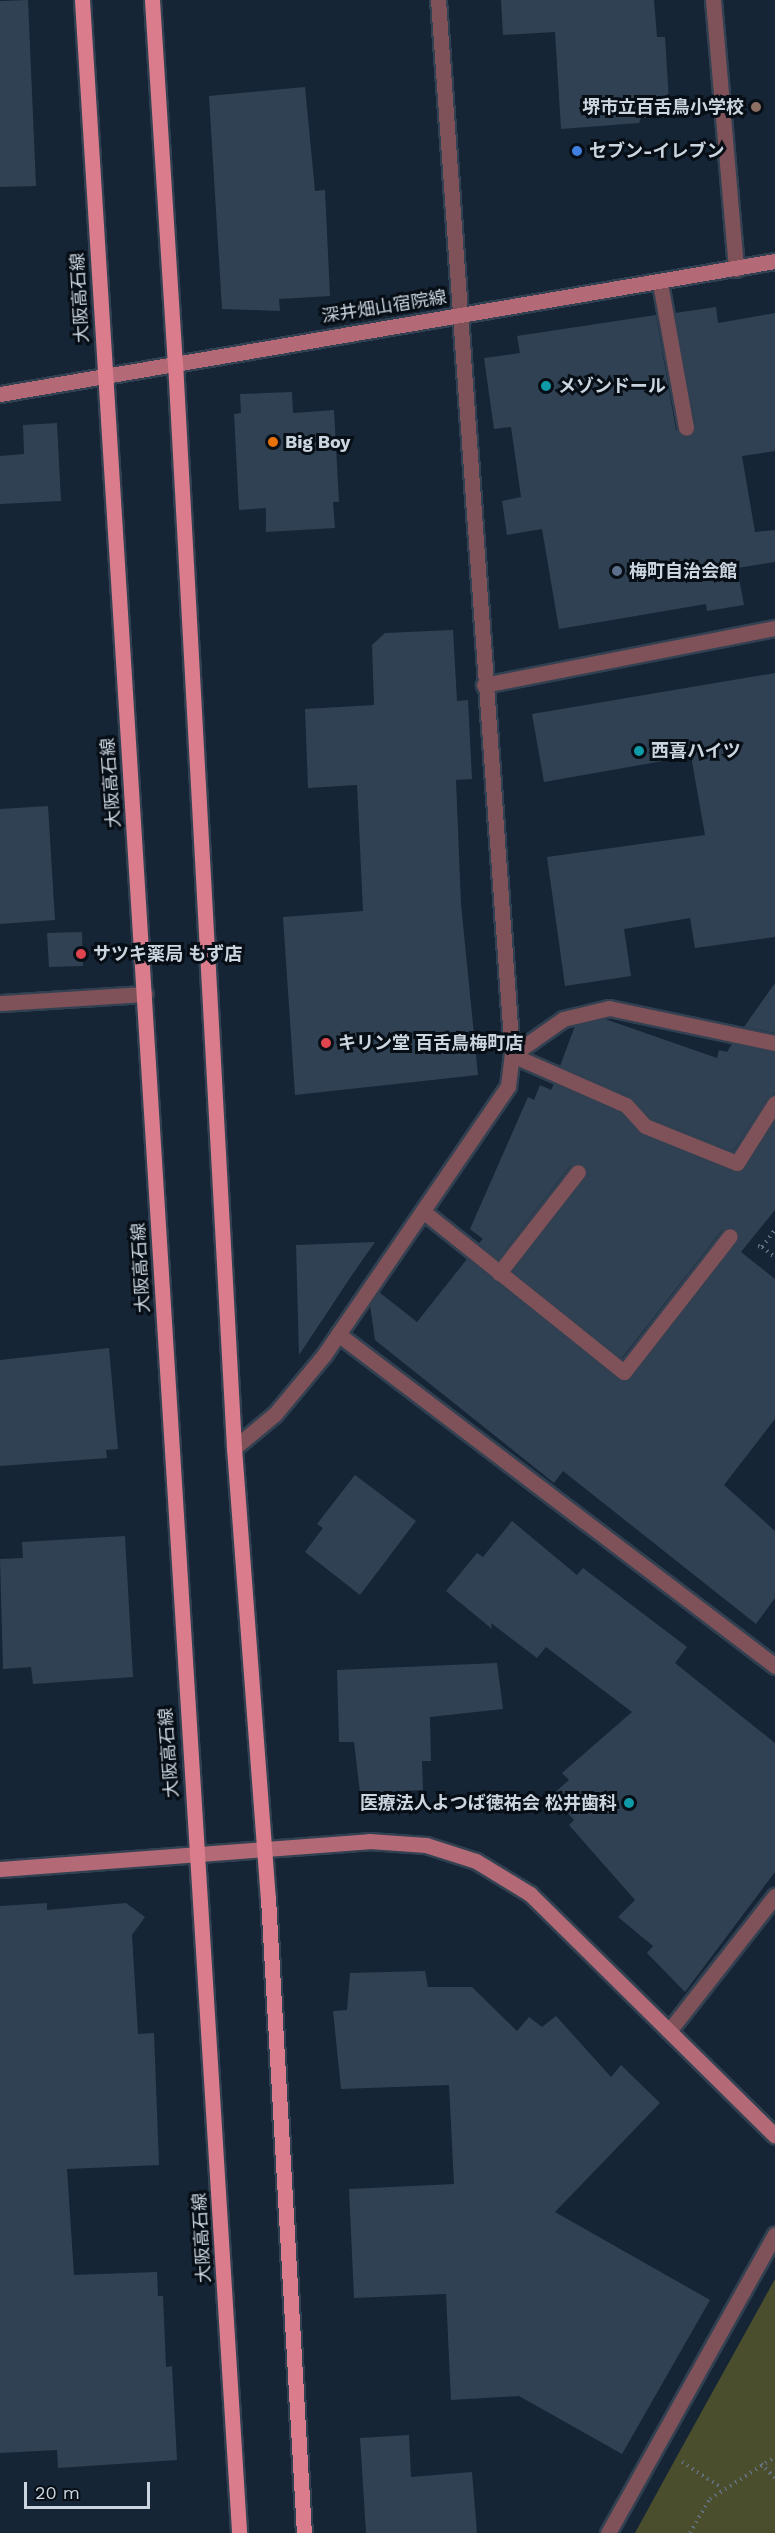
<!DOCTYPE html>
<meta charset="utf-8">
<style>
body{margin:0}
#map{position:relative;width:775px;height:2533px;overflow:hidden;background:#152536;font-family:"Work Sans","Noto Sans JP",sans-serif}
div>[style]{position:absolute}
.green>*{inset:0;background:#4a4e2c}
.building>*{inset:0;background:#304153}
.path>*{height:4px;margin-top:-2px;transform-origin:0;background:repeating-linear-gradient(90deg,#63717f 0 1.5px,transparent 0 6px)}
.roads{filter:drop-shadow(2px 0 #324151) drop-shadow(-2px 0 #324151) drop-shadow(0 2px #324151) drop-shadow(0 -2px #324151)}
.lane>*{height:15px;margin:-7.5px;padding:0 7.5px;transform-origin:7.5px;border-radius:7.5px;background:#7f5158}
.street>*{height:15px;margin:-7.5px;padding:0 7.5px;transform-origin:7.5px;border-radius:7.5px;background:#7f5158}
.secondary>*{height:15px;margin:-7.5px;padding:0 7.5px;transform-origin:7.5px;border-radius:7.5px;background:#b36a76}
.primary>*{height:15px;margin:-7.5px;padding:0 7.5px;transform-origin:7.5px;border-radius:7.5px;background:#da7c8c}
.dots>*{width:16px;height:16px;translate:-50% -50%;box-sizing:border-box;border:3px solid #070e15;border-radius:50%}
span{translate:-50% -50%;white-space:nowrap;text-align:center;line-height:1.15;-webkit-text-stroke:6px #070e15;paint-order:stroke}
.poi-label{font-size:18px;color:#cbd5e0;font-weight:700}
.right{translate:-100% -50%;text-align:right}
.left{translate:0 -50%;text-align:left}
.street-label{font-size:18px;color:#cbd5e0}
.scale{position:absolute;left:24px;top:2482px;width:126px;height:27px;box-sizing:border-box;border:3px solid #cbd5e0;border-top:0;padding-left:8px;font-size:18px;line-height:21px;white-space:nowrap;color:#cbd5e0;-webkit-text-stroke:4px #070e15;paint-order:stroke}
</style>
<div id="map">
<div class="green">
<div style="clip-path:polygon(775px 2279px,775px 2533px,635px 2533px,676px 2458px)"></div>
</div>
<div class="building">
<div style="clip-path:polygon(28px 0,36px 186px,0 187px,0 1px)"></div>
<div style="clip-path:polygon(501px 0,654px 0,657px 37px,665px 37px,670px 117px,641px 118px,639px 123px,561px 129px,555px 32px,503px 35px)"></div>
<div style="clip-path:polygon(305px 87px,315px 191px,325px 190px,330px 296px,279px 299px,280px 311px,222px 309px,209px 96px)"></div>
<div style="clip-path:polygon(716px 307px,718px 323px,775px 313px,775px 451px,742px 456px,755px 532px,775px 530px,775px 562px,737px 568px,744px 605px,707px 611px,706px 604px,559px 629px,542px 529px,507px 535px,502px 501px,521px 497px,511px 427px,494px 429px,484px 358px,520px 353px,517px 336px,656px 315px,676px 430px,688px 437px,696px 426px,675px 313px)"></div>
<div style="clip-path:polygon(292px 392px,293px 413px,334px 410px,339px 502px,333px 502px,335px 528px,266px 532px,266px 508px,239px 510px,234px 414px,241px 413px,240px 394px)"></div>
<div style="clip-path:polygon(57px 423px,61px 501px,0 504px,0 456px,24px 454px,23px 425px)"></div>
<div style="clip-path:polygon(453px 630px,457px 701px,468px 700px,472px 779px,456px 780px,461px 904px,478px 1075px,295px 1095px,283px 917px,363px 911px,357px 785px,308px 788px,305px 709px,374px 705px,372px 645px,385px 633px)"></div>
<div style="clip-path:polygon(775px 673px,775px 937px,695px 948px,690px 918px,624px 929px,631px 976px,565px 986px,547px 857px,705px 835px,691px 756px,544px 782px,532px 714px)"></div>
<div style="clip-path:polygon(48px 806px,55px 920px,0 924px,0 809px)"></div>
<div style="clip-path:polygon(82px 932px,83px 966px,49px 967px,47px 933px)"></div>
<div style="clip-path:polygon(775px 983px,775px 1033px,744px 1027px)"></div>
<div style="clip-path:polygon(605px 1019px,717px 1058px,719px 1050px,727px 1052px,732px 1044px,775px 1053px,775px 1093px,767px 1098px,733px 1151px,651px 1118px,630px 1096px,560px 1066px,575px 1026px)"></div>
<div style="clip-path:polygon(554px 1084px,620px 1113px,641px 1135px,734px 1172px,745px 1169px,775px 1121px,775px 1210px,741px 1252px,775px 1279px,775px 1419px,724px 1485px,775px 1531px,775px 1598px,756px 1624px,563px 1471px,554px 1483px,375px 1340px,370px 1305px,379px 1292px,417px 1322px,467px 1259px,618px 1380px,627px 1381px,738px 1242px,736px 1229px,722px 1230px,622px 1358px,513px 1271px,586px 1178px,584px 1165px,570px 1166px,498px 1259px,479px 1243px,483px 1239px,470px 1229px,528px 1097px,534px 1100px,540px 1085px,551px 1090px)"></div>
<div style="clip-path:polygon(375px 1242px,354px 1272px,299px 1355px,296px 1245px)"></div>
<div style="clip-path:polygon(109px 1348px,118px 1449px,106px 1450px,107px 1458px,0 1466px,0 1360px)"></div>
<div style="clip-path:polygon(355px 1475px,416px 1521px,360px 1595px,305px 1552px,323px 1528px,317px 1524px)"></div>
<div style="clip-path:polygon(512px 1521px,577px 1575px,583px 1568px,687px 1647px,675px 1663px,775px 1743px,775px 1872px,685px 1992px,647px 1953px,653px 1946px,618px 1917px,635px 1900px,569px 1825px,574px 1820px,552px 1795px,569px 1780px,562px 1773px,632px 1712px,546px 1647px,537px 1658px,491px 1623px,492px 1629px,446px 1591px,477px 1553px,483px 1557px)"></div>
<div style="clip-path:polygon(125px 1536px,133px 1677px,33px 1684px,31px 1667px,3px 1669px,0 1559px,23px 1558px,22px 1542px)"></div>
<div style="clip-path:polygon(497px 1663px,503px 1709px,430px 1717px,431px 1761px,422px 1761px,423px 1790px,360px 1793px,354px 1742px,339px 1742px,337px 1670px)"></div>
<div style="clip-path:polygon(47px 1903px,47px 1910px,126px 1903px,145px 1917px,132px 1935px,138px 2034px,154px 2033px,159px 2165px,67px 2169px,74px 2275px,157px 2272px,158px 2296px,163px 2296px,166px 2367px,172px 2366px,177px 2460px,58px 2468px,57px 2450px,0 2453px,0 1906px)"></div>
<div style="clip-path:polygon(425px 1971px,428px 1987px,472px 1987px,517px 2031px,529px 2017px,542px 2027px,556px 2016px,611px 2077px,621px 2065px,660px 2103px,555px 2212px,710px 2300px,622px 2454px,519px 2396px,451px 2400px,446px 2294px,354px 2298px,349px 2189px,454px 2184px,449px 2085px,341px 2089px,333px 2011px,347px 2010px,350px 1973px)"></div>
<div style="clip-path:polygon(409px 2435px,411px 2477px,472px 2472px,477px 2533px,366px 2533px,360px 2438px)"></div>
</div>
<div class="path">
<div style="left:758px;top:1246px;width:4px;rotate:14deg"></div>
<div style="left:762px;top:1247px;width:21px;rotate:-53deg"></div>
<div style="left:762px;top:1247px;width:16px;rotate:38deg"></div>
<div style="left:682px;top:2462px;width:48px;rotate:33deg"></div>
<div style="left:761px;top:2464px;width:20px;rotate:45deg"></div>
<div style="left:690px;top:2533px;width:39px;rotate:-60deg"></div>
<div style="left:710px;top:2499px;width:77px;rotate:-32.9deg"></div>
</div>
<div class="roads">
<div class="lane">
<div style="left:660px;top:283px;width:147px;rotate:79.8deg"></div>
<div style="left:512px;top:1055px;width:124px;rotate:23.7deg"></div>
<div style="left:626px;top:1105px;width:28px;rotate:48deg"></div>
<div style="left:645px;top:1126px;width:99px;rotate:21.9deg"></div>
<div style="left:737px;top:1163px;width:71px;rotate:-57.7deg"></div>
<div style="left:424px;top:1212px;width:256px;rotate:38.7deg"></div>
<div style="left:624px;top:1372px;width:172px;rotate:-52.1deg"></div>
<div style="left:499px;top:1273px;width:128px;rotate:-52deg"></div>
<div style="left:669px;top:2031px;width:172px;rotate:-51.9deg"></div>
</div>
<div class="street">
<div style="left:713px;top:0;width:270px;rotate:85.1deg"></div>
<div style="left:484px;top:685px;width:297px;rotate:-11.1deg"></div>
<div style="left:0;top:1003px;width:145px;rotate:-3.6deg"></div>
<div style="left:512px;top:1055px;width:62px;rotate:-35.2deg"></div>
<div style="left:563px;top:1019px;width:47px;rotate:-13.4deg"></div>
<div style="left:609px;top:1008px;width:170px;rotate:11.9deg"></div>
<div style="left:338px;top:1334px;width:549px;rotate:37.22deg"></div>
<div style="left:234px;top:1448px;width:53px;rotate:-39.7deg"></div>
<div style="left:275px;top:1414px;width:77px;rotate:-50.3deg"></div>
<div style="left:324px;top:1355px;width:326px;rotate:-55.6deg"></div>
<div style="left:508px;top:1086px;width:31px;rotate:-83deg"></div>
<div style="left:512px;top:1055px;width:1058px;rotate:-94.01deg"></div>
<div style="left:608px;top:2533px;width:342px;rotate:-60.8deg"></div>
</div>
<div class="secondary">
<div style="left:0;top:394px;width:786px;rotate:-9.74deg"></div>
<div style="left:0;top:1869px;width:370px;rotate:-4.3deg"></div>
<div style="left:369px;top:1841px;width:57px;rotate:4deg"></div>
<div style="left:426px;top:1845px;width:52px;rotate:17.7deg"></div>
<div style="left:476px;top:1861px;width:63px;rotate:31.4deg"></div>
<div style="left:530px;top:1894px;width:344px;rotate:44.6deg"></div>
</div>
<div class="primary">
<div style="left:82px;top:0;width:2538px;rotate:86.45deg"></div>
<div style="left:152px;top:0;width:363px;rotate:86.4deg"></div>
<div style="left:175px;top:362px;width:1088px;rotate:86.89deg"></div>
<div style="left:234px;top:1448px;width:451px;rotate:85.7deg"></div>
<div style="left:268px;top:1898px;width:636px;rotate:86.76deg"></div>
</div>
</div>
<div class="dots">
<div style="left:756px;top:107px;background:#8d6e63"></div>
<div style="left:577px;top:151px;background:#3f7fe0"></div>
<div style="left:546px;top:386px;background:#0f9aa8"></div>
<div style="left:273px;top:442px;background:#e8710a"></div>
<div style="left:617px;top:571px;background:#5c6f8a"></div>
<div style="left:639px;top:751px;background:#0f9aa8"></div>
<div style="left:81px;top:954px;background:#e0444e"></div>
<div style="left:326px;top:1043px;background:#e0444e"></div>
<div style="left:629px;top:1803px;background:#0f9aa8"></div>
</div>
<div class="poi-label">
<span class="right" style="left:744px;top:107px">堺市立百舌鳥小学校</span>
<span class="left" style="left:589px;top:151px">セブン-イレブン</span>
<span class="left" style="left:558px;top:386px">メゾンドール</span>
<span class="left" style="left:285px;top:442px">Big Boy</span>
<span class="left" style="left:629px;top:571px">梅町自治会館</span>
<span class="left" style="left:651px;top:751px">西喜ハイツ</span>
<span class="left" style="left:93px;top:954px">サツキ薬局 もず店</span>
<span class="left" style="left:338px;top:1043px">キリン堂 百舌鳥梅町店</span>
<span class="right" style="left:617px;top:1803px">医療法人よつば徳祐会 松井歯科</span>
</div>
<div class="street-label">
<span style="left:80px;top:298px;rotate:-93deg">大阪高石線</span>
<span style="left:384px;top:307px;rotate:-9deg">深井畑山宿院線</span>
<span style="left:111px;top:783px;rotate:-94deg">大阪高石線</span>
<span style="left:141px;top:1268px;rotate:-93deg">大阪高石線</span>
<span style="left:169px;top:1753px;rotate:-94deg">大阪高石線</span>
<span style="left:202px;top:2238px;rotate:-93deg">大阪高石線</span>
</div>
<div class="scale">20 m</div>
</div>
